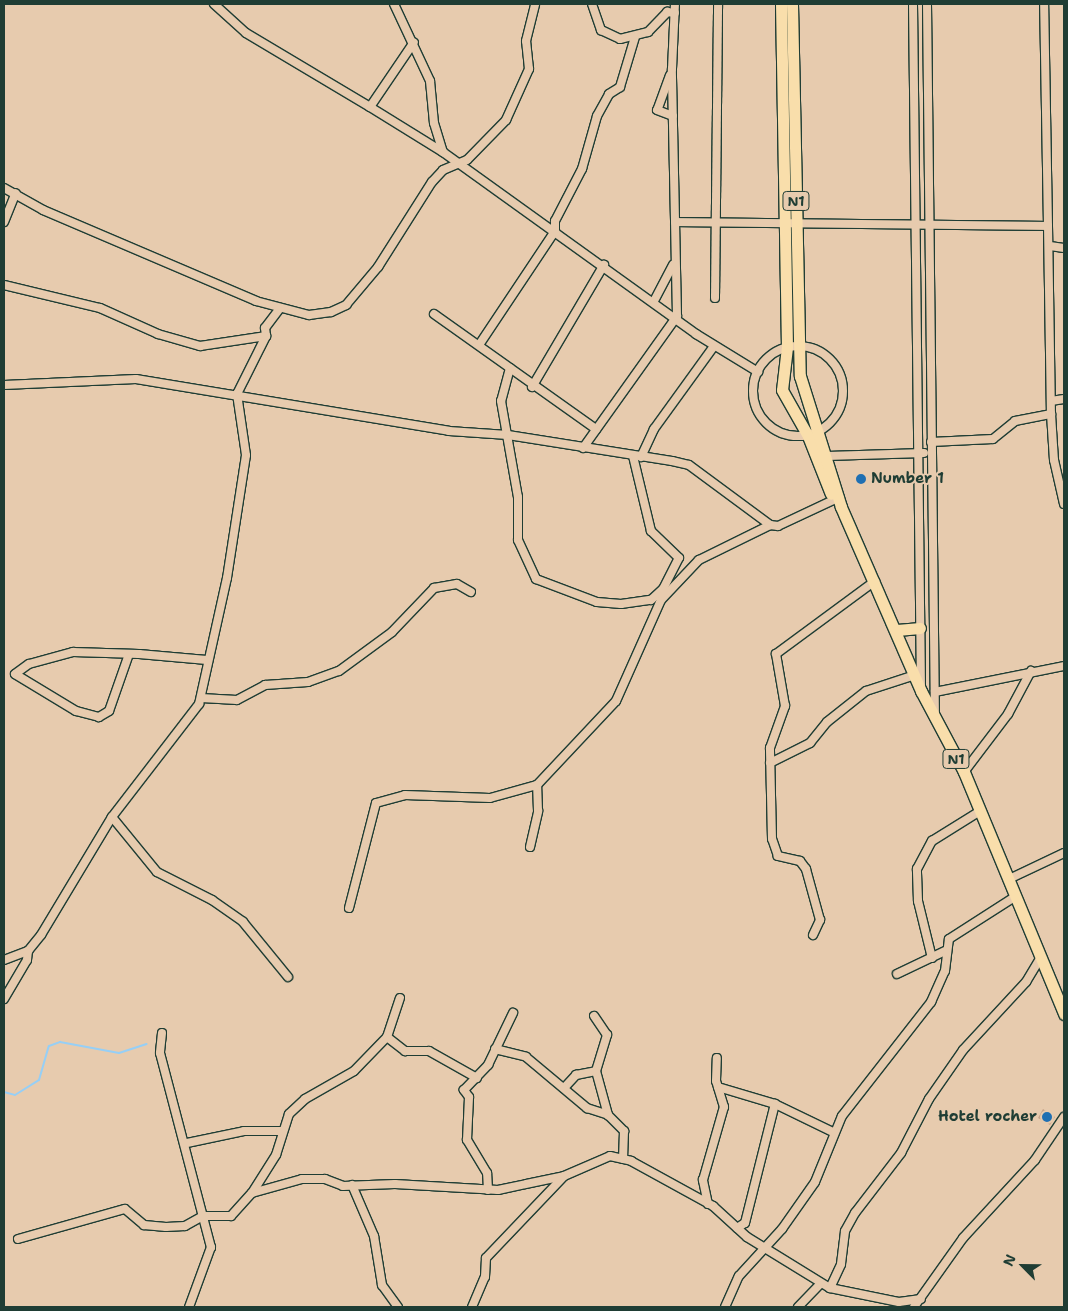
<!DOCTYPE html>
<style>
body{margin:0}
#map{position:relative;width:1068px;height:1311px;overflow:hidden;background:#e7cbae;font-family:"Shantell Sans",sans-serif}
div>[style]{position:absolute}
.stream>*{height:2px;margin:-1px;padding:0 1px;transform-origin:1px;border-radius:1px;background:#96cff6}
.building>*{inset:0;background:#c7a388}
.roads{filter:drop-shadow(1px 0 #1f3d34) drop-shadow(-1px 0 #1f3d34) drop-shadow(0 1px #1f3d34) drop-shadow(0 -1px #1f3d34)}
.minor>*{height:8px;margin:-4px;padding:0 4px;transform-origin:4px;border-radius:4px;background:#e7cbae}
.minor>.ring{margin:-4px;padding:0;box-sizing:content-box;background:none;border:8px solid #e7cbae;border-radius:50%}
.highway>*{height:11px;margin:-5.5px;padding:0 5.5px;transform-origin:5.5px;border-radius:5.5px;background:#f9deab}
.dots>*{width:14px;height:14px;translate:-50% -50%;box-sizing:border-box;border:2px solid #e7cbae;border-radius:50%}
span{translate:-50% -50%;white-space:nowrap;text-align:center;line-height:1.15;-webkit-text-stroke:4px #e7cbae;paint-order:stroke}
.shield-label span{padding:1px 4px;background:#e7cbae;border:1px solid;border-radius:4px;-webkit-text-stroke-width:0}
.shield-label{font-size:14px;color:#1f3d34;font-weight:700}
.poi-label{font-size:15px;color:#1f3d34;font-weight:700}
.left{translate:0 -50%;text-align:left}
.right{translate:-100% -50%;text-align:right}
.frame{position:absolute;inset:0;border:5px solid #1f3d34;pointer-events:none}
.north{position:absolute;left:998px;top:1241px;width:50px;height:50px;-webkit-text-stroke:4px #e7cbae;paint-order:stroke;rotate:293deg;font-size:14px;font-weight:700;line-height:20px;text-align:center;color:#1f3d34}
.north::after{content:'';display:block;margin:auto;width:18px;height:22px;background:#1f3d34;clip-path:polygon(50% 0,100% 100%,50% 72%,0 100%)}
</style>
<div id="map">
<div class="stream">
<div style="left:4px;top:1092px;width:11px;rotate:15deg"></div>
<div style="left:15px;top:1095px;width:28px;rotate:-32deg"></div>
<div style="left:39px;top:1080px;width:35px;rotate:-74deg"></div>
<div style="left:49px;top:1046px;width:12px;rotate:-20deg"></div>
<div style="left:60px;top:1042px;width:60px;rotate:10.6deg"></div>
<div style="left:119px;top:1053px;width:29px;rotate:-18deg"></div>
</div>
<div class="building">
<div style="clip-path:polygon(1043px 1109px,1055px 1117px,1050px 1125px,1038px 1118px)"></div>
</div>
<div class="roads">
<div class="minor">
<div style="left:214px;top:4px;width:43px;rotate:42.2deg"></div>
<div style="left:246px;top:33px;width:144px;rotate:30.8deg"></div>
<div style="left:370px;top:107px;width:78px;rotate:-55.9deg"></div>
<div style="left:394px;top:4px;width:85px;rotate:64.9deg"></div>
<div style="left:430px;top:81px;width:42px;rotate:84.6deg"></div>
<div style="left:434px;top:123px;width:30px;rotate:73deg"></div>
<div style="left:443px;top:152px;width:312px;rotate:35.7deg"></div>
<div style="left:696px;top:334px;width:73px;rotate:31.5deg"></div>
<div style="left:592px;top:4px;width:28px;rotate:71deg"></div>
<div style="left:601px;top:30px;width:21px;rotate:25deg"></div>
<div style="left:620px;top:39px;width:29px;rotate:-14deg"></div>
<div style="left:648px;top:32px;width:28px;rotate:-46deg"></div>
<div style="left:667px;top:12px;width:8px;rotate:7deg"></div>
<div style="left:913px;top:4px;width:683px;rotate:89.33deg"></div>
<div style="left:927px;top:4px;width:713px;rotate:89.36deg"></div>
<div style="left:670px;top:75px;width:37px;rotate:110deg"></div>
<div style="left:657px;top:110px;width:17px;rotate:21deg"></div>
<div style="left:370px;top:107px;width:86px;rotate:31.7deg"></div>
<div style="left:4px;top:188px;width:45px;rotate:29.4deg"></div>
<div style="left:43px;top:210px;width:232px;rotate:23.1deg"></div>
<div style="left:256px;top:301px;width:55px;rotate:14.8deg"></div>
<div style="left:309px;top:315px;width:22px;rotate:-8deg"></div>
<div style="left:331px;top:312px;width:17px;rotate:-25deg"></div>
<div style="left:346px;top:305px;width:50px;rotate:-49.9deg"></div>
<div style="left:378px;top:267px;width:101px;rotate:-57.6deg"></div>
<div style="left:432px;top:182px;width:16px;rotate:-47deg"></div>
<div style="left:443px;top:170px;width:26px;rotate:-23deg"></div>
<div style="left:467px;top:160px;width:56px;rotate:-45.7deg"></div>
<div style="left:506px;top:120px;width:56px;rotate:-65.7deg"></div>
<div style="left:529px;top:69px;width:28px;rotate:-96deg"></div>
<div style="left:526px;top:41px;width:38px;rotate:-76deg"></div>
<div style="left:4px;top:222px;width:31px;rotate:-68deg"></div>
<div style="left:675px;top:222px;width:373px;rotate:0.6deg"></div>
<div style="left:1048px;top:226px;width:222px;rotate:-91deg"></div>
<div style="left:1048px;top:226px;width:188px;rotate:89.1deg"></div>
<div style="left:1051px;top:414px;width:46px;rotate:86.3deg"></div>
<div style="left:1054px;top:460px;width:45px;rotate:77.2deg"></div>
<div style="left:1050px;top:246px;width:14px;rotate:8deg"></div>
<div style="left:4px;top:285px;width:99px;rotate:13.5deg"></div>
<div style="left:100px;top:308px;width:64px;rotate:24.1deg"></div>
<div style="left:158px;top:334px;width:44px;rotate:15.9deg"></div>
<div style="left:200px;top:346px;width:67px;rotate:-8.6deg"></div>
<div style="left:715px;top:298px;width:294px;rotate:-89.4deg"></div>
<div style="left:654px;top:301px;width:41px;rotate:-62.2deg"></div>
<div style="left:434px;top:314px;width:199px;rotate:35.4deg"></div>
<div style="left:479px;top:345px;width:137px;rotate:-56.3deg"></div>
<div style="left:555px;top:231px;width:10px;rotate:-90deg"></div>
<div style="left:555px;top:221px;width:59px;rotate:-62.6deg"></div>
<div style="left:582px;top:169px;width:55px;rotate:-74.2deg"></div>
<div style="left:597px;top:116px;width:25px;rotate:-61deg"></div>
<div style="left:609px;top:94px;width:13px;rotate:-32deg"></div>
<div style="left:620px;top:87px;width:52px;rotate:-73.3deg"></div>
<div class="ring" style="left:753px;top:346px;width:82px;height:82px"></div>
<div style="left:510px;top:368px;width:34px;rotate:105deg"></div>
<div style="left:501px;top:401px;width:97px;rotate:80deg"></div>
<div style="left:518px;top:497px;width:43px;rotate:90deg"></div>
<div style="left:518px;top:540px;width:43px;rotate:65.2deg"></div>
<div style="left:536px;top:579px;width:65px;rotate:20.7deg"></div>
<div style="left:597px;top:602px;width:24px;rotate:5deg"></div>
<div style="left:621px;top:604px;width:30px;rotate:-8deg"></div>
<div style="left:651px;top:600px;width:16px;rotate:-43deg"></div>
<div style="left:663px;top:589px;width:35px;rotate:-63deg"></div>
<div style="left:679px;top:558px;width:39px;rotate:-136deg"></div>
<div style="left:651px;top:531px;width:77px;rotate:-103.5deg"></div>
<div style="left:4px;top:385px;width:132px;rotate:-2.6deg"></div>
<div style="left:136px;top:379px;width:317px;rotate:9.4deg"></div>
<div style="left:449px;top:431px;width:59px;rotate:3.9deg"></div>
<div style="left:508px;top:435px;width:166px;rotate:9deg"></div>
<div style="left:672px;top:461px;width:17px;rotate:13deg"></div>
<div style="left:689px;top:465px;width:101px;rotate:36.5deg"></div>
<div style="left:770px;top:525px;width:8px;rotate:7deg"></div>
<div style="left:778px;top:526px;width:68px;rotate:-25.1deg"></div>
<div style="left:532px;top:387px;width:142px;rotate:-59.5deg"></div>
<div style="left:1051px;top:401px;width:13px;rotate:-9deg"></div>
<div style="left:931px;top:442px;width:62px;rotate:-2.8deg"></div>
<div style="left:993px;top:439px;width:28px;rotate:-39deg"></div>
<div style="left:1015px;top:421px;width:37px;rotate:-11deg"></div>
<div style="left:583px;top:448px;width:162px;rotate:-54.5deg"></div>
<div style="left:677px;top:316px;width:247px;rotate:-91.2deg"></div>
<div style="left:672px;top:69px;width:65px;rotate:-87.4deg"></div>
<div style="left:827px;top:456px;width:97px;rotate:-1.8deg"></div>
<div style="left:641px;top:457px;width:31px;rotate:-65deg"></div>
<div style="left:654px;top:429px;width:102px;rotate:-54.1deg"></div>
<div style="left:129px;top:654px;width:60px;rotate:109.3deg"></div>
<div style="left:109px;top:711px;width:12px;rotate:149deg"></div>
<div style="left:99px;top:717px;width:24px;rotate:-165deg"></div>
<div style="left:76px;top:711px;width:71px;rotate:-148.8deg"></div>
<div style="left:15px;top:674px;width:17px;rotate:-36deg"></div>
<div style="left:29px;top:664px;width:46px;rotate:-15.3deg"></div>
<div style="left:73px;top:652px;width:66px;rotate:1.7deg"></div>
<div style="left:139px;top:654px;width:68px;rotate:5deg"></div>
<div style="left:935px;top:692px;width:132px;rotate:-11.4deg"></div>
<div style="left:201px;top:698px;width:36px;rotate:3deg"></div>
<div style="left:237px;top:700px;width:32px;rotate:-28deg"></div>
<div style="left:265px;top:685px;width:43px;rotate:-4deg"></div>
<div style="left:308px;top:682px;width:33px;rotate:-20deg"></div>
<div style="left:339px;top:671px;width:66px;rotate:-36.3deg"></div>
<div style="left:392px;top:632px;width:61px;rotate:-46.3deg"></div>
<div style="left:434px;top:588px;width:23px;rotate:-10deg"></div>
<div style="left:457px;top:584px;width:16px;rotate:30deg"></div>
<div style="left:770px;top:763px;width:45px;rotate:-26.6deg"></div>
<div style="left:810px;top:743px;width:27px;rotate:-51deg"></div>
<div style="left:827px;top:722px;width:50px;rotate:-38.5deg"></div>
<div style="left:866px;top:691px;width:52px;rotate:-18.1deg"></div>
<div style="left:964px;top:772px;width:73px;rotate:-52.8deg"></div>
<div style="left:1008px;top:714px;width:49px;rotate:-61.9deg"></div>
<div style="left:112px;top:817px;width:71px;rotate:50.7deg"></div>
<div style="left:157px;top:872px;width:62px;rotate:27deg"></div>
<div style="left:212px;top:900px;width:38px;rotate:35deg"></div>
<div style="left:243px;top:922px;width:71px;rotate:50.7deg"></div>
<div style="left:530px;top:847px;width:37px;rotate:-77deg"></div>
<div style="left:538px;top:811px;width:26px;rotate:-92deg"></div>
<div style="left:537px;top:785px;width:115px;rotate:-46.8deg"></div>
<div style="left:616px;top:701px;width:111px;rotate:-66deg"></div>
<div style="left:661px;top:600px;width:55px;rotate:-46.5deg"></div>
<div style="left:699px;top:560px;width:79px;rotate:-26.2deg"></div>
<div style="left:1009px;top:879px;width:61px;rotate:-25.3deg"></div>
<div style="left:349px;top:908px;width:108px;rotate:-75.6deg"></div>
<div style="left:376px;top:803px;width:30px;rotate:-15deg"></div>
<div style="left:405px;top:795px;width:85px;rotate:2deg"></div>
<div style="left:490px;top:798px;width:49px;rotate:-15.5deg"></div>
<div style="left:813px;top:935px;width:17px;rotate:-65deg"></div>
<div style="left:820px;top:920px;width:53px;rotate:-105.4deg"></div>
<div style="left:806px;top:869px;width:10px;rotate:-127deg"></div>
<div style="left:800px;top:861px;width:23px;rotate:-167deg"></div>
<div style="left:778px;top:856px;width:18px;rotate:-109deg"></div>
<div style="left:772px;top:839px;width:91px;rotate:-91.3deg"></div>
<div style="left:770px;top:748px;width:45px;rotate:-70.3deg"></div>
<div style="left:785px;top:706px;width:53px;rotate:-99.8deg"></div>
<div style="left:776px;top:654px;width:123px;rotate:-36.4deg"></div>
<div style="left:932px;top:958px;width:59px;rotate:-103.8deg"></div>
<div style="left:918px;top:901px;width:32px;rotate:-92deg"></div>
<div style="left:917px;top:869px;width:32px;rotate:-62deg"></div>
<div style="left:932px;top:841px;width:57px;rotate:-32deg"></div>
<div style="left:4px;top:960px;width:26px;rotate:-21deg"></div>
<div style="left:28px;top:951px;width:21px;rotate:-51deg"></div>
<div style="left:41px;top:935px;width:138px;rotate:-59deg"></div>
<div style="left:112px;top:817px;width:143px;rotate:-52.4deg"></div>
<div style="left:199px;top:704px;width:129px;rotate:-77.5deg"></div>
<div style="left:227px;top:578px;width:124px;rotate:-81.2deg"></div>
<div style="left:246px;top:455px;width:62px;rotate:-98.4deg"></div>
<div style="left:237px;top:394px;width:65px;rotate:-63.4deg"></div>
<div style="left:266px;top:336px;width:8px;rotate:-97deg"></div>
<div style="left:265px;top:328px;width:25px;rotate:-53deg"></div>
<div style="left:897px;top:974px;width:53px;rotate:-25.6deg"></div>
<div style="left:4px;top:999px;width:45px;rotate:-59.5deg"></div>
<div style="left:27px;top:960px;width:9px;rotate:-84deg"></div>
<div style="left:162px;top:1033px;width:20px;rotate:96deg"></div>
<div style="left:160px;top:1053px;width:201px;rotate:75.3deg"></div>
<div style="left:211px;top:1247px;width:64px;rotate:110.1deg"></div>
<div style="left:387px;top:1037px;width:23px;rotate:38deg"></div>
<div style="left:405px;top:1051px;width:24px"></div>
<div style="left:429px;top:1051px;width:55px;rotate:29.4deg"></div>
<div style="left:495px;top:1049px;width:32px;rotate:14deg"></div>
<div style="left:526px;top:1057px;width:80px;rotate:39.9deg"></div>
<div style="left:587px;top:1108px;width:22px;rotate:18deg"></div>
<div style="left:596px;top:1071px;width:46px;rotate:74.7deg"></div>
<div style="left:608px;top:1115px;width:23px;rotate:45deg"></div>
<div style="left:624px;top:1131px;width:28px;rotate:92deg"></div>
<div style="left:718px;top:1087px;width:59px;rotate:16.6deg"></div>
<div style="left:775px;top:1104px;width:64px;rotate:25.8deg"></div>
<div style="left:564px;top:1088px;width:18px;rotate:-47deg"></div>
<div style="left:576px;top:1075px;width:20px;rotate:-11deg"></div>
<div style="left:596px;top:1071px;width:38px;rotate:-73deg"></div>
<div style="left:607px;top:1035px;width:23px;rotate:-124deg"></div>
<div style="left:187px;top:1143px;width:58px;rotate:-11.9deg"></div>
<div style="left:244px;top:1131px;width:38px"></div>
<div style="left:352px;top:1185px;width:56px;rotate:66.7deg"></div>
<div style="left:374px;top:1236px;width:50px;rotate:80.7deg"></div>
<div style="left:382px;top:1285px;width:27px;rotate:54deg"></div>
<div style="left:488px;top:1190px;width:17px;rotate:-93deg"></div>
<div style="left:487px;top:1173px;width:39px;rotate:-121deg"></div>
<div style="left:467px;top:1140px;width:43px;rotate:-87.3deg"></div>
<div style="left:469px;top:1097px;width:9px;rotate:-126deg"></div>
<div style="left:464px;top:1090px;width:35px;rotate:-46deg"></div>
<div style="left:488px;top:1065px;width:58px;rotate:-64.3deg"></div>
<div style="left:252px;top:1193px;width:45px;rotate:-57.7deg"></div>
<div style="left:276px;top:1155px;width:43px;rotate:-72.4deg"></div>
<div style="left:289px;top:1114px;width:22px;rotate:-43deg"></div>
<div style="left:305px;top:1099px;width:56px;rotate:-29.7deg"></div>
<div style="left:354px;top:1071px;width:47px;rotate:-45.9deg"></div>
<div style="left:387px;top:1037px;width:41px;rotate:-71.6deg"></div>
<div style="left:708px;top:1204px;width:25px;rotate:-102deg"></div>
<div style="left:703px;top:1180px;width:76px;rotate:-74deg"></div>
<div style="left:724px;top:1107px;width:27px;rotate:-107deg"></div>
<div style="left:716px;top:1081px;width:23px;rotate:-88deg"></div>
<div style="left:737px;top:1228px;width:9px;rotate:-32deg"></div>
<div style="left:745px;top:1223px;width:123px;rotate:-75.9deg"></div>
<div style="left:18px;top:1239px;width:111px;rotate:-15.7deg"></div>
<div style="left:125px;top:1209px;width:25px;rotate:40deg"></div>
<div style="left:144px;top:1225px;width:22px;rotate:5deg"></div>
<div style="left:166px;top:1227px;width:19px;rotate:-3deg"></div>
<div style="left:185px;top:1226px;width:21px;rotate:-29deg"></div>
<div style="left:203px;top:1216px;width:28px"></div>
<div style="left:231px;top:1216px;width:31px;rotate:-48deg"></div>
<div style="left:252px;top:1193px;width:52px;rotate:-15.6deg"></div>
<div style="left:302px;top:1179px;width:23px"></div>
<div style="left:325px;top:1179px;width:19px;rotate:21deg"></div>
<div style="left:343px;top:1186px;width:52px;rotate:-2.2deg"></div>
<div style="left:395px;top:1184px;width:103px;rotate:3.3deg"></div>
<div style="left:498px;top:1190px;width:67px;rotate:-12deg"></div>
<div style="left:564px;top:1176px;width:50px;rotate:-23.5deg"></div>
<div style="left:610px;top:1156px;width:22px;rotate:13deg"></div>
<div style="left:631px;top:1161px;width:94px;rotate:28.8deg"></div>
<div style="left:713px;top:1206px;width:46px;rotate:42.4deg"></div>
<div style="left:747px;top:1237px;width:97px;rotate:31.6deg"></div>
<div style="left:830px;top:1288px;width:70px;rotate:11.5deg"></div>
<div style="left:899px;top:1302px;width:22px;rotate:-8deg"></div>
<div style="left:830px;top:1288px;width:26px;rotate:-65deg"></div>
<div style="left:841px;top:1264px;width:33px;rotate:-83deg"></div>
<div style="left:845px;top:1231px;width:21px;rotate:-61deg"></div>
<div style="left:855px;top:1213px;width:76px;rotate:-52.5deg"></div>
<div style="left:901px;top:1153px;width:61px;rotate:-62.6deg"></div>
<div style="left:929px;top:1099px;width:60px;rotate:-55.2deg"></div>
<div style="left:963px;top:1050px;width:93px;rotate:-47.2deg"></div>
<div style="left:1026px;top:982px;width:27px;rotate:-59deg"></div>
<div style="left:472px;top:1307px;width:33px;rotate:-67deg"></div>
<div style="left:485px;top:1277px;width:19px;rotate:-87deg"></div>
<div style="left:486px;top:1258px;width:113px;rotate:-46.4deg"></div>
<div style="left:725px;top:1307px;width:34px;rotate:-66deg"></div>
<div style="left:739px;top:1276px;width:64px;rotate:-47.5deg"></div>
<div style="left:782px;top:1229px;width:57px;rotate:-54.9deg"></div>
<div style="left:815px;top:1182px;width:71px;rotate:-67.8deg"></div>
<div style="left:842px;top:1116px;width:145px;rotate:-52deg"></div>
<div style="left:931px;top:1002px;width:34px;rotate:-66deg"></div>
<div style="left:945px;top:971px;width:32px;rotate:-83deg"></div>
<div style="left:949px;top:939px;width:80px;rotate:-32.7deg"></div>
<div style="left:798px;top:1307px;width:33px;rotate:-46deg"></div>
<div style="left:914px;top:1307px;width:85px;rotate:-54.6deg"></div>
<div style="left:963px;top:1238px;width:106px;rotate:-47.3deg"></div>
<div style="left:1035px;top:1160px;width:52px;rotate:-56deg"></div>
</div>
<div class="highway">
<div style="left:781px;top:4px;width:343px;rotate:89deg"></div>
<div style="left:787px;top:347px;width:43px;rotate:96.6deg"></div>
<div style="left:782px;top:390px;width:53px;rotate:60.5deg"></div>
<div style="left:808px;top:436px;width:62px;rotate:68.4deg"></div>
<div style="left:792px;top:4px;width:372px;rotate:88.8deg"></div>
<div style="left:800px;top:376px;width:137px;rotate:72.6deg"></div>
<div style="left:841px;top:507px;width:201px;rotate:66.5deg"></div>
<div style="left:921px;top:691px;width:92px;rotate:62deg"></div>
<div style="left:964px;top:772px;width:262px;rotate:67.5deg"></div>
<div style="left:897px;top:630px;width:23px;rotate:-5deg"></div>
</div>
</div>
<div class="dots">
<div style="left:861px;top:479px;background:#1f6fb2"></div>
<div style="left:1047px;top:1117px;background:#1f6fb2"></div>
</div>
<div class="shield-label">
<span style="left:796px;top:201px">N1</span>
<span style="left:956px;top:759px">N1</span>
</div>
<div class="poi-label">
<span class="left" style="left:871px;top:479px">Number 1</span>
<span class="right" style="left:1037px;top:1117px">Hotel rocher</span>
</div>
<div class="frame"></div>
<div class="north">N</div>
</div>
